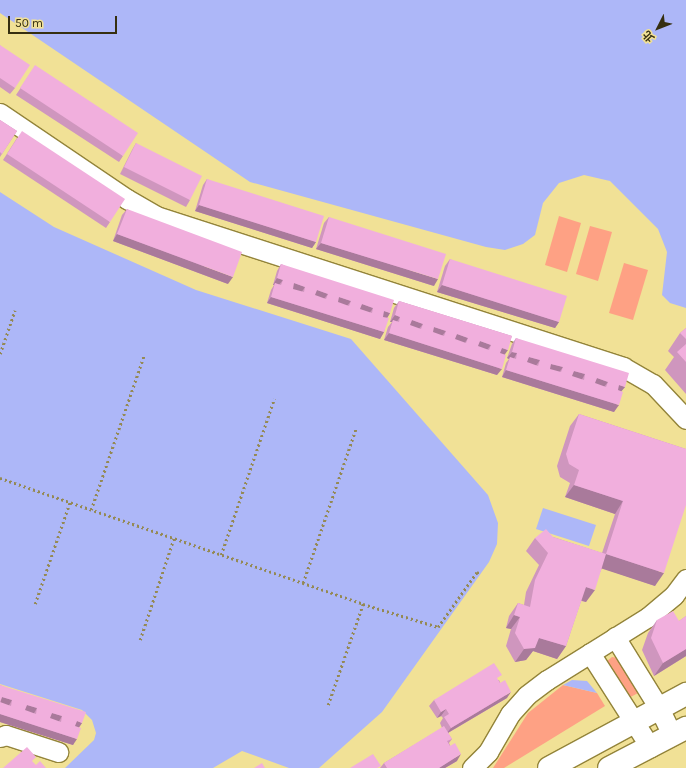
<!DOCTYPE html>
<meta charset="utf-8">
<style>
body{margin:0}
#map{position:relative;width:686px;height:768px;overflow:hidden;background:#f1e196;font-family:Karla,"Noto Sans TC",sans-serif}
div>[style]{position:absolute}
.green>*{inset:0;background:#fea184}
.water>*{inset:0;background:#adb7f8}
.path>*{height:2.5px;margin-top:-1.25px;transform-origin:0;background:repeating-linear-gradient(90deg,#948954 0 2px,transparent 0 5px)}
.roads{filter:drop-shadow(1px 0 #93843a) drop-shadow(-1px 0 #93843a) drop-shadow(0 1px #93843a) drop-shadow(0 -1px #93843a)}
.minor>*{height:19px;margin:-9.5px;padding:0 9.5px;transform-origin:9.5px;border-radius:9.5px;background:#fff}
.major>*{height:22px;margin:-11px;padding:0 11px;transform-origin:11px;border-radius:11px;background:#fff}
.wall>*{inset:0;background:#cf96be}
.shaded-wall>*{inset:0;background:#a97a9b}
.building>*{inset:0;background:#f1afdd}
span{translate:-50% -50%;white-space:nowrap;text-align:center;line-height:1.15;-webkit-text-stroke:3px #f1e196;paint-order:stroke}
.north{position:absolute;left:638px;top:8px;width:40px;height:40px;-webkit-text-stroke:3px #f1e196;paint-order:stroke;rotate:228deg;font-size:11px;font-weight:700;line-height:16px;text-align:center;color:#362f10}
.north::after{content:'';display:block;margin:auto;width:14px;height:18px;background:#362f10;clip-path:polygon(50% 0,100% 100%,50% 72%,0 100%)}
.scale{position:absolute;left:8px;top:16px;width:109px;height:18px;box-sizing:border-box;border:2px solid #362f10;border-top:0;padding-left:5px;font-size:12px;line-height:14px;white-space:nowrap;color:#362f10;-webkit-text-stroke:3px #f1e196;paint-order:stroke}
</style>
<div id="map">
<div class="green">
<div style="clip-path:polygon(559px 216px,581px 223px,567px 272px,545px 265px)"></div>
<div style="clip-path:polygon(590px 226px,612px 232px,598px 281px,576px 274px)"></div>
<div style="clip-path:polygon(624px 263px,648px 270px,633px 320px,609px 313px)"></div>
<div style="clip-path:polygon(612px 657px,618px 658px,640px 692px,625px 700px,606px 662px)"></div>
<div style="clip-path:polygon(563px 685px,597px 693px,605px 706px,504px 768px,493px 768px,528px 713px)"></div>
</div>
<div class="water">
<div style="clip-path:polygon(0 0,686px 0,686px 308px,670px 303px,662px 295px,667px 252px,658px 229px,610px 181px,584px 175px,559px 183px,543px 203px,535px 235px,523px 244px,505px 250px,486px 247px,250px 182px,0 13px)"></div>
<div style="clip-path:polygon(0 192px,54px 227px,196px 290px,351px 339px,488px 495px,498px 523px,497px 544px,489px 562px,382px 712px,319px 768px,289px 768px,242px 751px,213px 768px,65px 768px,94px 740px,96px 733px,92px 720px,82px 710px,0 684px)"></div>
<div style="clip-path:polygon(543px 508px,596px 525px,589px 546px,536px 529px)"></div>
<div style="clip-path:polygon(572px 680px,587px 681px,597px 693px,563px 685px)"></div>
</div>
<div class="path">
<div style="left:0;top:354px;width:46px;rotate:-71.2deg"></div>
<div style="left:0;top:478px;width:384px;rotate:19.1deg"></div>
<div style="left:363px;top:604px;width:78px;rotate:17deg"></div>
<div style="left:438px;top:627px;width:67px;rotate:-54.7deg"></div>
<div style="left:477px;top:572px;width:4px;rotate:27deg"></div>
<div style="left:91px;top:510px;width:164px;rotate:-71.1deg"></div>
<div style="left:221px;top:555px;width:165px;rotate:-71.2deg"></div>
<div style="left:303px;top:583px;width:164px;rotate:-71.1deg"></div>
<div style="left:35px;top:604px;width:108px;rotate:-71.1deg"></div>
<div style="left:140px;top:640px;width:108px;rotate:-71.6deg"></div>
<div style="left:328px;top:705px;width:107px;rotate:-70.9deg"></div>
</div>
<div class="roads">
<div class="minor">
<div style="left:0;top:113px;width:153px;rotate:34.1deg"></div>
<div style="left:127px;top:199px;width:34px;rotate:30deg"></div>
<div style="left:156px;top:216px;width:491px;rotate:17.9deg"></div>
<div style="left:623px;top:367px;width:34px;rotate:30deg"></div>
<div style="left:653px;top:384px;width:48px;rotate:46.7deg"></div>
<div style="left:615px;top:637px;width:84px;rotate:58.2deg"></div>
<div style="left:659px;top:708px;width:30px;rotate:64deg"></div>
<div style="left:590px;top:653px;width:112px;rotate:57.4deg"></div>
<div style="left:0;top:737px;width:6px;rotate:-18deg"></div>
<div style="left:6px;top:735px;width:55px;rotate:18.1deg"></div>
<div style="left:472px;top:768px;width:23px;rotate:-45deg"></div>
<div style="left:488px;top:752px;width:44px;rotate:-59.9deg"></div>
<div style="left:510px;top:714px;width:25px;rotate:-48deg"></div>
<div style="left:527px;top:695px;width:25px;rotate:-37deg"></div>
<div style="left:547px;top:680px;width:119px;rotate:-32deg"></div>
<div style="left:648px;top:617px;width:34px;rotate:-40deg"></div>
<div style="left:674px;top:595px;width:20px;rotate:-53deg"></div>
</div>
<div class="major">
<div style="left:549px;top:768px;width:156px;rotate:-28.4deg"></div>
<div style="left:609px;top:768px;width:87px;rotate:-27.5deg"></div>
</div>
</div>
<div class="wall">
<div style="clip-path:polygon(0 45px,15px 88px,10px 94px,0 87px)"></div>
<div style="clip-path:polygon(31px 72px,123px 156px,119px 162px,16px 95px)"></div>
<div style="clip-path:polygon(0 120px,17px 131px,0 157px)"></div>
<div style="clip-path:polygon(17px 138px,110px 222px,106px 228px,3px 160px)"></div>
<div style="clip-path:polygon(136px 143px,190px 200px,186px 207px,120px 174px,132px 150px)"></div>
<div style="clip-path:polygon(207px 179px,316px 242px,312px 248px,195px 211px,203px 185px)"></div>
<div style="clip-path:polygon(127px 209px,228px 284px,113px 241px,122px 215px)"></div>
<div style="clip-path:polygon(329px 217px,434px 286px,316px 249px,324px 223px)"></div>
<div style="clip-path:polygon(450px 259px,559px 322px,555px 328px,437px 292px,445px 266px)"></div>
<div style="clip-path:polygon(281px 264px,390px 313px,387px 318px,384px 332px,380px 339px,267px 303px,271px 290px,274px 285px,273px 285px,277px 271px)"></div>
<div style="clip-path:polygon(399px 301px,512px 336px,504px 355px,497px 375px,384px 340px,388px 327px,392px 322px,390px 322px,394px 308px)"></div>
<div style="clip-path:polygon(686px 328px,686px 394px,665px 370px,674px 357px,668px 351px,680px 333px)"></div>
<div style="clip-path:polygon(516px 338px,625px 387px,621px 391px,614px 412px,502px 377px,506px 363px,509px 359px,507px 358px,512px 344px)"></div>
<div style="clip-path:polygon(579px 414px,686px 449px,655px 586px,602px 568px,586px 602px,581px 601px,566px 646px,557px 659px,533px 651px,526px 660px,515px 662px,506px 646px,511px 629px,506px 628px,509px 616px,518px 603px,524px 605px,526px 592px,539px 565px,526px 551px,535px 538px,553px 537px,602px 553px,615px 514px,565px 497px,570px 483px,560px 477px,557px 466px,570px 426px)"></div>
<div style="clip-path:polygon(686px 616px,686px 656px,654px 676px,642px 650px,648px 633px,657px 620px,679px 621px)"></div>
<div style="clip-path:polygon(499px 680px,507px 698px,448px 733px,452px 739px,449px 743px,457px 761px,445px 768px,380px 768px,384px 763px,442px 728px,440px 723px,443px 718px,441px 716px,437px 718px,429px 706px,434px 700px)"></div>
<div style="clip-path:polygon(0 685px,82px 723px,79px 727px,73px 745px,0 722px)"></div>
</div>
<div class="shaded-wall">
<div style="clip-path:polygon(199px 205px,316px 242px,312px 248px,195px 211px)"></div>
<div style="clip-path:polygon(117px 234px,233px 277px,228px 284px,113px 241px)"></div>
<div style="clip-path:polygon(321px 243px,438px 279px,434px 286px,316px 249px)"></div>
<div style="clip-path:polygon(277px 278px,283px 280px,278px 286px,275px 283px,274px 285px,273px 285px)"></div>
<div style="clip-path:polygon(294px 283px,305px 287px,301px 293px,289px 290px)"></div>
<div style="clip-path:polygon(442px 285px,559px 322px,555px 328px,437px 292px)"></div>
<div style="clip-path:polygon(317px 290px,328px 294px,323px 300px,312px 297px)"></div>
<div style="clip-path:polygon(271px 297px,384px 332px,380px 339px,267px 303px)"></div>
<div style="clip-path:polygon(339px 297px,351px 301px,346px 307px,335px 304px)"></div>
<div style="clip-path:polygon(362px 304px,373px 308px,369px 314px,357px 311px)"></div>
<div style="clip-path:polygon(384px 311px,390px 313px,386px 320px,380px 318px)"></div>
<div style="clip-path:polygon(395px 315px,400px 317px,396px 323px,393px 320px,392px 322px,390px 322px)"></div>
<div style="clip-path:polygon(412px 320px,423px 324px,418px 330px,407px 327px)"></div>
<div style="clip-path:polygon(434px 327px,446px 331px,441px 337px,430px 334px)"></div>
<div style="clip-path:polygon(389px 333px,502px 369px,497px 375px,384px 340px)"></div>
<div style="clip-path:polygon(457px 334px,468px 338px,464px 344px,452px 341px)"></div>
<div style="clip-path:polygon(480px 341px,491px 345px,486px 351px,475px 348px)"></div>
<div style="clip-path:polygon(502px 348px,508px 350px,503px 357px,497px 355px)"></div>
<div style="clip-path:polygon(512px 352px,517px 353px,513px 360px,510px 357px,509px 359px,507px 358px)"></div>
<div style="clip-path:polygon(529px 357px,540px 360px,535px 367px,524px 363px)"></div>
<div style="clip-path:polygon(551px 364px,563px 367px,558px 374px,547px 370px)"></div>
<div style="clip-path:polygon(506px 370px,619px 405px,614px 412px,502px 377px)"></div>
<div style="clip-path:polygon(574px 371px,585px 374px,581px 381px,569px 377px)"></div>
<div style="clip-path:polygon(597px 378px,608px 382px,603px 388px,592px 384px)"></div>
<div style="clip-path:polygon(619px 385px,625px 387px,620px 393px,615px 392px)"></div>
<div style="clip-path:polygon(574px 485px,623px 501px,615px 514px,565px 497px)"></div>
<div style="clip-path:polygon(606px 554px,664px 573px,655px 586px,597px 567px)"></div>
<div style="clip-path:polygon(586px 587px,595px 590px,586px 602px,577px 599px)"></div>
<div style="clip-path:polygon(514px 615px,520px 617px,511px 629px,506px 628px)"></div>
<div style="clip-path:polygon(539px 638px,566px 646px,557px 659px,533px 651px,526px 660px,515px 662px,524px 649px)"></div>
<div style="clip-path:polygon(686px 649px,686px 656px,654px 676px,663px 663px)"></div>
<div style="clip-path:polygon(511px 692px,507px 698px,446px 734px,451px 728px)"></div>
<div style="clip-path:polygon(2px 697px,12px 700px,8px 707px,0 704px)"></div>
<div style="clip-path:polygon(27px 705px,37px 708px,33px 715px,22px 712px)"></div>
<div style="clip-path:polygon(446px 709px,441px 716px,437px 718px,441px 712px)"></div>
<div style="clip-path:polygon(52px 713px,62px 716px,58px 723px,47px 720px)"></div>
<div style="clip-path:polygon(0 714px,77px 739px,73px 745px,0 722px)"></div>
<div style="clip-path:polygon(77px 721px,82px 723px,78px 729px,72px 728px)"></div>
<div style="clip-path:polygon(461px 754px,457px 761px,445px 768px,439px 768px)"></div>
</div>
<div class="building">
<div style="clip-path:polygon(0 45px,30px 65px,15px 88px,0 78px)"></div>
<div style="clip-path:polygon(35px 65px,138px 133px,123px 156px,20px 88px)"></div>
<div style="clip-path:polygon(0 120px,17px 131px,2px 154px,0 152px)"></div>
<div style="clip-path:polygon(22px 131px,125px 199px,110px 222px,7px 154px)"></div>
<div style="clip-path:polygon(136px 143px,202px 176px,190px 200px,124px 167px)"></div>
<div style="clip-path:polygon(207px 179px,324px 216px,316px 242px,199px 205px)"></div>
<div style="clip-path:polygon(127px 209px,242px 252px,233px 277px,117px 234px)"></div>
<div style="clip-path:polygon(329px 217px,446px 254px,438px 279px,321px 243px)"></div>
<div style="clip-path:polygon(450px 259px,567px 296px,559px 322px,442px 285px)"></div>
<div style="clip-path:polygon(evenodd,281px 264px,394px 300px,390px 313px,384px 311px,383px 317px,389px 318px,384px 332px,271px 297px,275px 283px,281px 285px,283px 280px,277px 278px,281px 264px,294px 283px,305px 287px,304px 292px,293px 289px,294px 283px,281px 264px,317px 290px,328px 294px,326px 299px,315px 295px,317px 290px,281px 264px,339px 297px,351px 301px,349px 306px,338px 302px,339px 297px,281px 264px,362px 304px,373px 308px,372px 313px,360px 309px,362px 304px)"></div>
<div style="clip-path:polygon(evenodd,399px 301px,512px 336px,508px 350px,502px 348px,500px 353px,506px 355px,502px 369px,389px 333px,393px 320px,399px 322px,400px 317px,395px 315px,399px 301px,412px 320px,423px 324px,421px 329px,410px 325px,412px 320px,399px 301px,434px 327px,446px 331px,444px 336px,433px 332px,434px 327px,399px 301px,457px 334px,468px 338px,466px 343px,455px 339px,457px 334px,399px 301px,480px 341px,491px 345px,489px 350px,478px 346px,480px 341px)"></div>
<div style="clip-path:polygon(686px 328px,686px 339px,680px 333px)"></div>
<div style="clip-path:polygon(evenodd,516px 338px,629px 373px,625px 387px,619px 385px,618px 390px,623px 392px,619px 405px,506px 370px,510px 357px,516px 359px,517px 353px,512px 352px,516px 338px,529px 357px,540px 360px,538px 366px,527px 362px,529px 357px,516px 338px,551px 364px,563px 367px,561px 372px,550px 369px,551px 364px,516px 338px,574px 371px,585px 374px,584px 380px,572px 376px,574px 371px,516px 338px,597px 378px,608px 382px,606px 387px,595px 383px,597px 378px)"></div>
<div style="clip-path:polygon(686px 344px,686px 362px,677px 352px)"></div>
<div style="clip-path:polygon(579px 414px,686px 449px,686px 505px,664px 573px,606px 554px,623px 501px,574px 485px,579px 470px,569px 464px,566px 454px)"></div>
<div style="clip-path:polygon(546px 529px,553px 537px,606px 554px,595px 590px,586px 587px,566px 646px,539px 638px,535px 648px,524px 649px,515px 633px,520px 617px,514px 615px,518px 603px,530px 607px,535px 580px,548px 553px,535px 538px)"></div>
<div style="clip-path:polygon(673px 611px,679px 621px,686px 616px,686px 649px,663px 663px,651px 638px,657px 620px)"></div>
<div style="clip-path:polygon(494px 663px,502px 675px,497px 678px,500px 683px,505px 680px,511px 692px,451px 728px,444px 717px,449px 714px,446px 709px,441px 712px,434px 700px)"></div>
<div style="clip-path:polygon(evenodd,0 685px,86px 712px,82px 723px,77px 721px,75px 726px,81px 728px,77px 739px,0 714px,0 685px,2px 697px,12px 700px,11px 706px,0 702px,2px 697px,0 685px,27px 705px,37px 708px,36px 714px,25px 710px,27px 705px,0 685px,52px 713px,62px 716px,61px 722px,50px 718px,52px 713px)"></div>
<div style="clip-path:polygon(444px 726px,452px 739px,447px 741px,450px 746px,455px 743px,461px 754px,439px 768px,387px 768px,384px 763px)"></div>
<div style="clip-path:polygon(27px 747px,36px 757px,32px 761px,36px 765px,40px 761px,46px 768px,3px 768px)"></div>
<div style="clip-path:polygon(373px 754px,381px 766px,377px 768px,350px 768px)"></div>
<div style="clip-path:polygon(262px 763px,265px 768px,254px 768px)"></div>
</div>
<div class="north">北</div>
<div class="scale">50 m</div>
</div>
